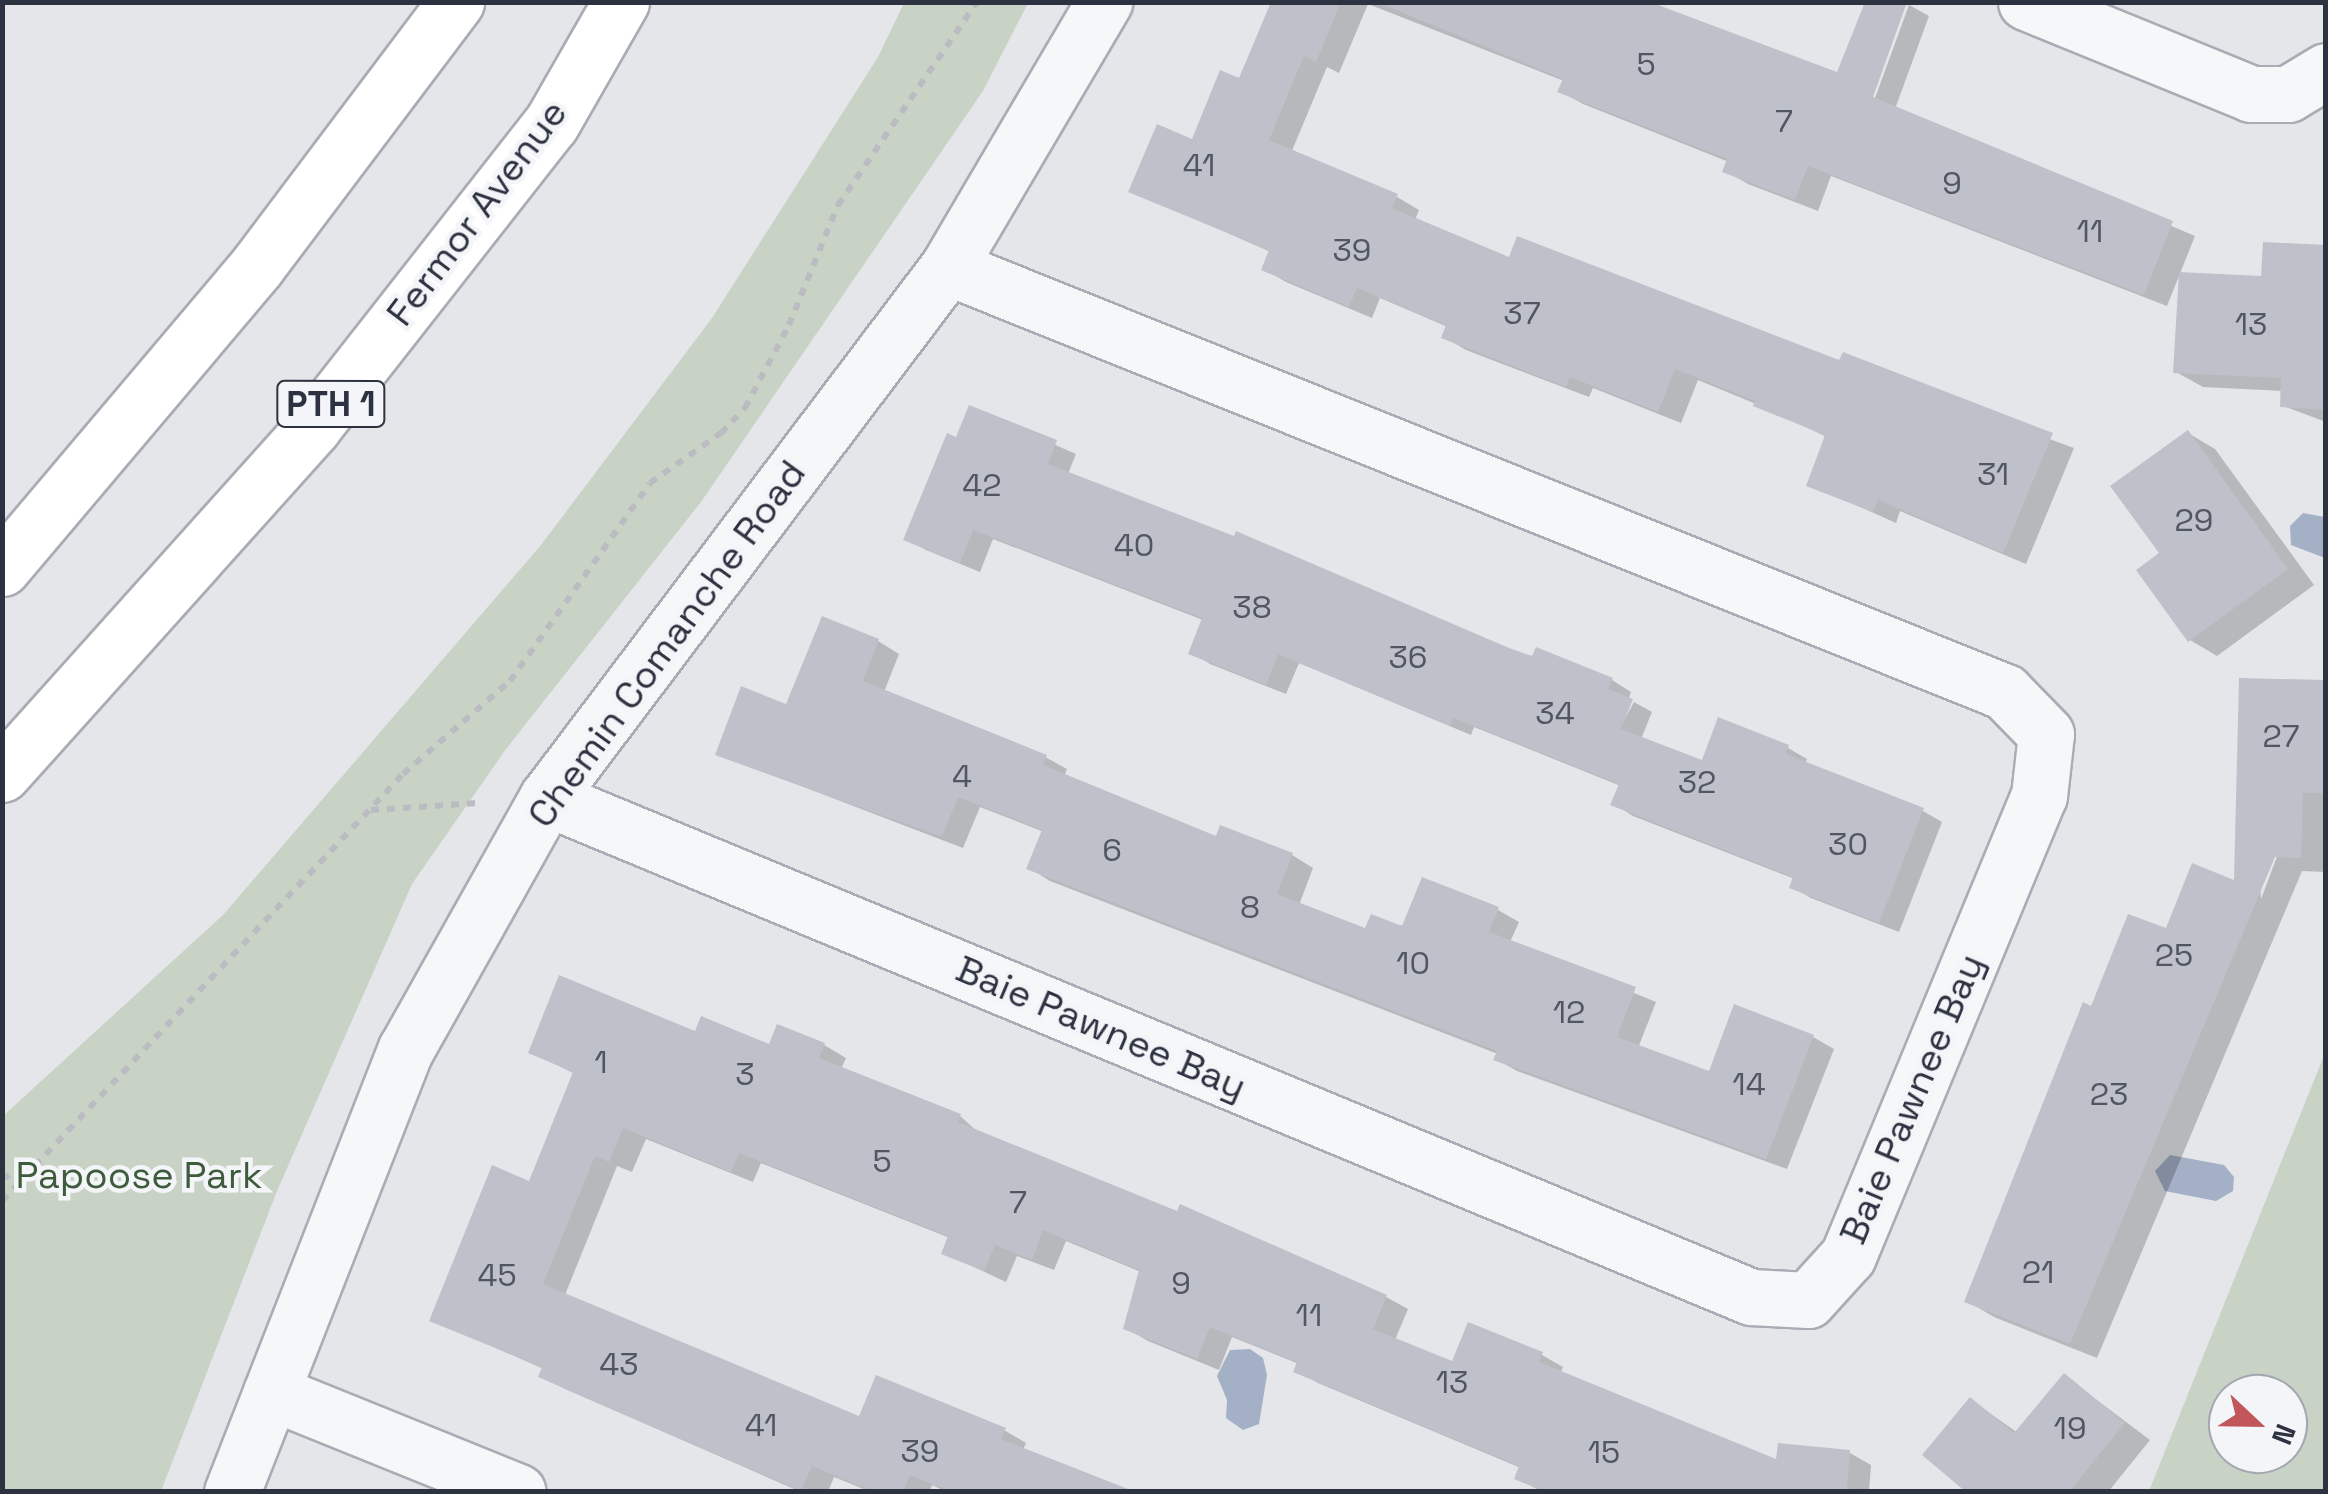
<!DOCTYPE html>
<style>
body{margin:0}
#map{position:relative;width:2328px;height:1494px;overflow:hidden;background:#e4e6ea;font-family:"Space Grotesk",sans-serif}
div>[style]{position:absolute}
.green>*{inset:0;background:#c8d3c6}
.water>*{inset:0;background:#a3b0c6}
.shadow>*{inset:0;background:#0003}
.building>*{inset:0;background:#bfc1ca}
.path>*{height:6px;margin-top:-3px;transform-origin:0;background:repeating-linear-gradient(90deg,#babcc2 0 8px,transparent 0 16px)}
.roads{filter:drop-shadow(2px 0 #a9acb4) drop-shadow(-2px 0 #a9acb4) drop-shadow(0 2px #a9acb4) drop-shadow(0 -2px #a9acb4)}
.minor>*{height:55px;margin:-27.5px;padding:0 27.5px;transform-origin:27.5px;border-radius:27.5px;background:#f6f7f9}
.trunk>*{height:55px;margin:-27.5px;padding:0 27.5px;transform-origin:27.5px;border-radius:27.5px;background:#fff}
span{translate:-50% -50%;white-space:nowrap;text-align:center;line-height:1.15;-webkit-text-stroke:9px #f4f5f8;paint-order:stroke}
.number-label{font-size:32px;color:#525663}
.number-label span{-webkit-text-stroke-width:0}
.shield-label span{padding:2px 8px;background:#f4f5f8;border:2px solid;border-radius:8px;-webkit-text-stroke-width:0}
.shield-label{font-size:35px;color:#2d3241;font-weight:700}
.street-label{font-size:38px;color:#2d3241}
.park-label{font-size:38px;color:#3e5b3c}
.frame{position:absolute;inset:0;border:5px solid #2d3241;pointer-events:none}
.north{position:absolute;left:2208px;top:1374px;width:100px;height:100px;box-sizing:border-box;background:#f4f5f8;border:2px solid #a4a7af;border-radius:50%;rotate:112deg;font-size:28px;font-weight:700;line-height:40px;text-align:center;color:#2d3241}
.north::after{content:'';display:block;margin:auto;width:35px;height:45px;background:#c1575a;clip-path:polygon(50% 0,100% 100%,50% 72%,0 100%)}
</style>
<div id="map">
<div class="green">
<div style="clip-path:polygon(904px 3px,1028px 3px,983px 91px,701px 502px,506px 749px,412px 884px,277px 1191px,161px 1491px,3px 1491px,3px 1116px,223px 915px,541px 545px,712px 318px,878px 57px)"></div>
<div style="clip-path:polygon(evenodd,2325px 1053px,2325px 1491px,2149px 1491px,2325px 1053px,2228px 1394px,2288px 1394px,2288px 1454px,2228px 1454px,2228px 1394px)"></div>
</div>
<div class="water">
<div style="clip-path:polygon(2303px 513px,2325px 517px,2325px 558px,2291px 545px,2290px 526px)"></div>
<div style="clip-path:polygon(2170px 1155px,2224px 1165px,2234px 1177px,2233px 1191px,2216px 1201px,2165px 1191px,2155px 1171px)"></div>
<div style="clip-path:polygon(1250px 1349px,1263px 1358px,1267px 1375px,1259px 1424px,1243px 1430px,1226px 1418px,1227px 1400px,1217px 1376px,1230px 1350px)"></div>
</div>
<div class="shadow">
<div style="clip-path:polygon(1273px 2px,1647px 2px,1871px 109px,1909px 5px,1929px 16px,1895px 109px,2195px 236px,2167px 306px,1831px 176px,1818px 211px,1748px 184px,1726px 171px,1729px 162px,1583px 104px,1560px 91px,1564px 81px,1368px 4px,1339px 73px,1327px 67px,1291px 153px,1397px 197px,1419px 210px,1415px 220px,1510px 260px,1841px 364px,2074px 448px,2026px 564px,1900px 511px,1896px 523px,1809px 484px,1827px 437px,1756px 404px,1698px 380px,1681px 423px,1593px 388px,1589px 397px,1466px 350px,1444px 337px,1448px 327px,1380px 298px,1372px 318px,1286px 282px,1264px 269px,1271px 252px,1131px 191px,1194px 142px,1240px 81px)"></div>
<div style="clip-path:polygon(2326px 248px,2326px 422px,2283px 406px,2283px 391px,2203px 387px,2176px 372px,2264px 279px)"></div>
<div style="clip-path:polygon(971px 408px,1076px 454px,1068px 474px,1508px 650px,1612px 680px,1631px 692px,1614px 739px,1634px 702px,1652px 712px,1641px 739px,1703px 763px,1788px 748px,1807px 759px,1805px 764px,1923px 811px,1942px 822px,1899px 932px,1811px 898px,1792px 887px,1795px 879px,1633px 816px,1614px 804px,1621px 786px,1474px 727px,1471px 735px,1299px 663px,1286px 694px,1210px 664px,1191px 652px,1203px 620px,993px 539px,980px 572px,926px 550px,906px 539px)"></div>
<div style="clip-path:polygon(2188px 433px,2215px 449px,2314px 585px,2217px 656px,2190px 640px,2162px 554px)"></div>
<div style="clip-path:polygon(878px 641px,899px 654px,884px 692px,1045px 757px,1067px 769px,1064px 776px,1218px 840px,1292px 855px,1313px 868px,1299px 905px,1366px 931px,1498px 910px,1519px 922px,1510px 942px,1656px 1002px,1638px 1048px,1710px 1074px,1813px 1037px,1834px 1049px,1787px 1169px,1517px 1071px,1496px 1059px,1498px 1054px,1050px 881px,1029px 868px,1044px 832px,980px 807px,963px 848px,718px 754px)"></div>
<div style="clip-path:polygon(evenodd,2326px 683px,2326px 872px,2302px 871px,2097px 1358px,1994px 1317px,1967px 1301px,2093px 1009px,2167px 931px,2236px 883px,2326px 683px,2277px 845px,2281px 846px,2261px 899px,2260px 886px,2277px 845px)"></div>
<div style="clip-path:polygon(696px 1034px,770px 1047px,824px 1045px,846px 1058px,841px 1069px,960px 1116px,979px 1133px,1386px 1297px,1408px 1309px,1395px 1340px,1454px 1364px,1542px 1355px,1563px 1367px,1560px 1374px,1778px 1462px,1850px 1453px,1871px 1465px,1869px 1492px,1542px 1492px,1517px 1478px,1521px 1468px,1318px 1383px,1296px 1370px,1299px 1364px,1232px 1337px,1219px 1370px,1148px 1341px,1126px 1328px,1141px 1272px,1066px 1241px,1054px 1270px,1017px 1256px,1006px 1282px,944px 1253px,950px 1238px,761px 1163px,753px 1182px,646px 1139px,632px 1172px,617px 1166px,565px 1295px,861px 1419px,1004px 1430px,1026px 1443px,1023px 1450px,1127px 1492px,947px 1492px,932px 1485px,930px 1492px,871px 1492px,834px 1477px,828px 1492px,801px 1492px,563px 1388px,541px 1376px,544px 1369px,432px 1320px,531px 1184px,575px 1074px,531px 1052px)"></div>
<div style="clip-path:polygon(2065px 1376px,2150px 1440px,2108px 1492px,1970px 1492px,1971px 1400px,2018px 1433px)"></div>
</div>
<div class="building">
<div style="clip-path:polygon(1271px 2px,1341px 2px,1316px 62px,1304px 56px,1269px 140px,1398px 194px,1392px 208px,1509px 257px,1517px 236px,1839px 360px,1843px 352px,2053px 433px,2003px 553px,1878px 500px,1873px 512px,1806px 486px,1825px 435px,1753px 406px,1755px 401px,1675px 369px,1658px 412px,1570px 377px,1566px 387px,1441px 338px,1446px 325px,1357px 288px,1349px 307px,1261px 270px,1269px 250px,1128px 192px,1157px 124px,1192px 139px,1220px 70px,1239px 78px)"></div>
<div style="clip-path:polygon(1377px 2px,1650px 2px,1837px 72px,1865px 2px,1907px 2px,1873px 97px,2173px 221px,2144px 295px,1808px 166px,1795px 200px,1722px 172px,1727px 159px,1557px 92px,1563px 79px)"></div>
<div style="clip-path:polygon(2263px 242px,2326px 245px,2326px 410px,2280px 407px,2281px 378px,2173px 373px,2179px 272px,2261px 276px)"></div>
<div style="clip-path:polygon(969px 405px,1057px 440px,1048px 464px,1234px 536px,1236px 531px,1509px 648px,1532px 656px,1536px 647px,1613px 678px,1608px 689px,1633px 699px,1621px 729px,1702px 760px,1718px 717px,1789px 745px,1786px 754px,1924px 808px,1879px 923px,1789px 888px,1793px 877px,1610px 805px,1619px 784px,1454px 718px,1450px 726px,1278px 654px,1266px 685px,1188px 654px,1202px 618px,973px 530px,960px 563px,903px 540px,947px 433px,956px 437px)"></div>
<div style="clip-path:polygon(2188px 430px,2288px 569px,2188px 642px,2136px 570px,2159px 553px,2110px 486px)"></div>
<div style="clip-path:polygon(822px 616px,879px 639px,863px 681px,1047px 755px,1043px 765px,1216px 836px,1220px 825px,1293px 853px,1277px 894px,1365px 928px,1371px 914px,1402px 926px,1422px 877px,1499px 907px,1489px 932px,1636px 987px,1617px 1037px,1709px 1071px,1734px 1004px,1814px 1035px,1766px 1159px,1493px 1060px,1497px 1051px,1026px 869px,1042px 830px,958px 797px,942px 837px,715px 755px,741px 686px,786px 704px)"></div>
<div style="clip-path:polygon(2239px 678px,2326px 680px,2326px 793px,2303px 793px,2301px 858px,2275px 857px,2070px 1344px,1964px 1302px,2083px 1002px,2091px 1006px,2128px 914px,2166px 928px,2192px 863px,2234px 880px)"></div>
<div style="clip-path:polygon(559px 975px,695px 1031px,701px 1016px,769px 1044px,777px 1024px,825px 1043px,819px 1058px,961px 1114px,958px 1122px,1177px 1211px,1180px 1204px,1387px 1295px,1373px 1329px,1452px 1361px,1468px 1322px,1543px 1352px,1539px 1362px,1776px 1459px,1778px 1443px,1850px 1450px,1847px 1487px,1853px 1492px,1546px 1492px,1514px 1479px,1519px 1466px,1293px 1372px,1297px 1362px,1210px 1327px,1197px 1359px,1123px 1329px,1139px 1270px,1043px 1230px,1032px 1260px,995px 1245px,984px 1271px,941px 1254px,948px 1236px,739px 1153px,731px 1172px,623px 1128px,609px 1162px,595px 1156px,543px 1284px,859px 1416px,876px 1375px,1006px 1428px,1001px 1439px,1128px 1489px,951px 1492px,910px 1475px,903px 1492px,874px 1492px,812px 1466px,801px 1491px,538px 1377px,542px 1367px,429px 1321px,492px 1165px,529px 1181px,573px 1072px,528px 1053px)"></div>
<div style="clip-path:polygon(2064px 1373px,2125px 1423px,2069px 1492px,1966px 1492px,1922px 1455px,1970px 1397px,2014px 1433px)"></div>
</div>
<div class="path">
<div style="left:371px;top:810px;width:107px;rotate:-3.7deg"></div>
<div style="left:2px;top:1179px;width:30px;rotate:-28deg"></div>
<div style="left:2px;top:1201px;width:586px;rotate:-46.8deg"></div>
<div style="left:403px;top:774px;width:142px;rotate:-41deg"></div>
<div style="left:510px;top:681px;width:242px;rotate:-54.7deg"></div>
<div style="left:650px;top:483px;width:87px;rotate:-35.2deg"></div>
<div style="left:721px;top:433px;width:35px;rotate:-46deg"></div>
<div style="left:745px;top:408px;width:94px;rotate:-62.1deg"></div>
<div style="left:789px;top:325px;width:130px;rotate:-67.8deg"></div>
<div style="left:838px;top:205px;width:246px;rotate:-55.6deg"></div>
</div>
<div class="roads">
<div class="minor">
<div style="left:2026px;top:2px;width:243px;rotate:22.2deg"></div>
<div style="left:2251px;top:94px;width:37px"></div>
<div style="left:2288px;top:94px;width:44px;rotate:-31.2deg"></div>
<div style="left:547px;top:798px;width:1303px;rotate:22.51deg"></div>
<div style="left:1751px;top:1297px;width:57px;rotate:3deg"></div>
<div style="left:1808px;top:1300px;width:59px;rotate:-47.7deg"></div>
<div style="left:1848px;top:1256px;width:498px;rotate:-67.5deg"></div>
<div style="left:2039px;top:796px;width:62px;rotate:-83.6deg"></div>
<div style="left:2046px;top:734px;width:59px;rotate:-134.3deg"></div>
<div style="left:2005px;top:692px;width:1139px;rotate:-158.1deg"></div>
<div style="left:271px;top:1392px;width:266px;rotate:22deg"></div>
<div style="left:232px;top:1492px;width:476px;rotate:-68.6deg"></div>
<div style="left:406px;top:1049px;width:288px;rotate:-60.7deg"></div>
<div style="left:547px;top:798px;width:665px;rotate:-52.94deg"></div>
<div style="left:948px;top:267px;width:308px;rotate:-59.5deg"></div>
</div>
<div class="trunk">
<div style="left:2px;top:568px;width:395px;rotate:-49.8deg"></div>
<div style="left:257px;top:266px;width:331px;rotate:-53deg"></div>
<div style="left:2px;top:774px;width:466px;rotate:-48.1deg"></div>
<div style="left:313px;top:427px;width:385px;rotate:-51.9deg"></div>
<div style="left:551px;top:124px;width:141px;rotate:-60.2deg"></div>
</div>
</div>
<div class="number-label">
<span style="left:1646px;top:64px">5</span>
<span style="left:1784px;top:121px">7</span>
<span style="left:1199px;top:165px">41</span>
<span style="left:1952px;top:183px">9</span>
<span style="left:2090px;top:231px">11</span>
<span style="left:1352px;top:250px">39</span>
<span style="left:1522px;top:313px">37</span>
<span style="left:2251px;top:324px">13</span>
<span style="left:1993px;top:474px">31</span>
<span style="left:982px;top:485px">42</span>
<span style="left:2194px;top:520px">29</span>
<span style="left:1134px;top:545px">40</span>
<span style="left:1252px;top:607px">38</span>
<span style="left:1408px;top:657px">36</span>
<span style="left:1555px;top:713px">34</span>
<span style="left:2281px;top:736px">27</span>
<span style="left:962px;top:776px">4</span>
<span style="left:1697px;top:782px">32</span>
<span style="left:1848px;top:844px">30</span>
<span style="left:1112px;top:850px">6</span>
<span style="left:1250px;top:907px">8</span>
<span style="left:2174px;top:955px">25</span>
<span style="left:1413px;top:963px">10</span>
<span style="left:1569px;top:1012px">12</span>
<span style="left:601px;top:1062px">1</span>
<span style="left:745px;top:1074px">3</span>
<span style="left:1749px;top:1084px">14</span>
<span style="left:2109px;top:1094px">23</span>
<span style="left:882px;top:1161px">5</span>
<span style="left:1018px;top:1202px">7</span>
<span style="left:2038px;top:1272px">21</span>
<span style="left:497px;top:1275px">45</span>
<span style="left:1181px;top:1283px">9</span>
<span style="left:1309px;top:1315px">11</span>
<span style="left:619px;top:1364px">43</span>
<span style="left:1452px;top:1382px">13</span>
<span style="left:761px;top:1425px">41</span>
<span style="left:2070px;top:1428px">19</span>
<span style="left:920px;top:1451px">39</span>
<span style="left:1604px;top:1452px">15</span>
</div>
<div class="shield-label">
<span style="left:331px;top:404px">PTH 1</span>
</div>
<div class="street-label">
<span style="left:477px;top:213px;rotate:-53deg">Fermor Avenue</span>
<span style="left:667px;top:644px;rotate:-54deg">Chemin Comanche Road</span>
<span style="left:1101px;top:1028px;rotate:23deg">Baie Pawnee Bay</span>
<span style="left:1912px;top:1099px;rotate:-67deg">Baie Pawnee Bay</span>
</div>
<div class="park-label">
<span style="left:139px;top:1176px">Papoose Park</span>
</div>
<div class="frame"></div>
<div class="north">N</div>
</div>
